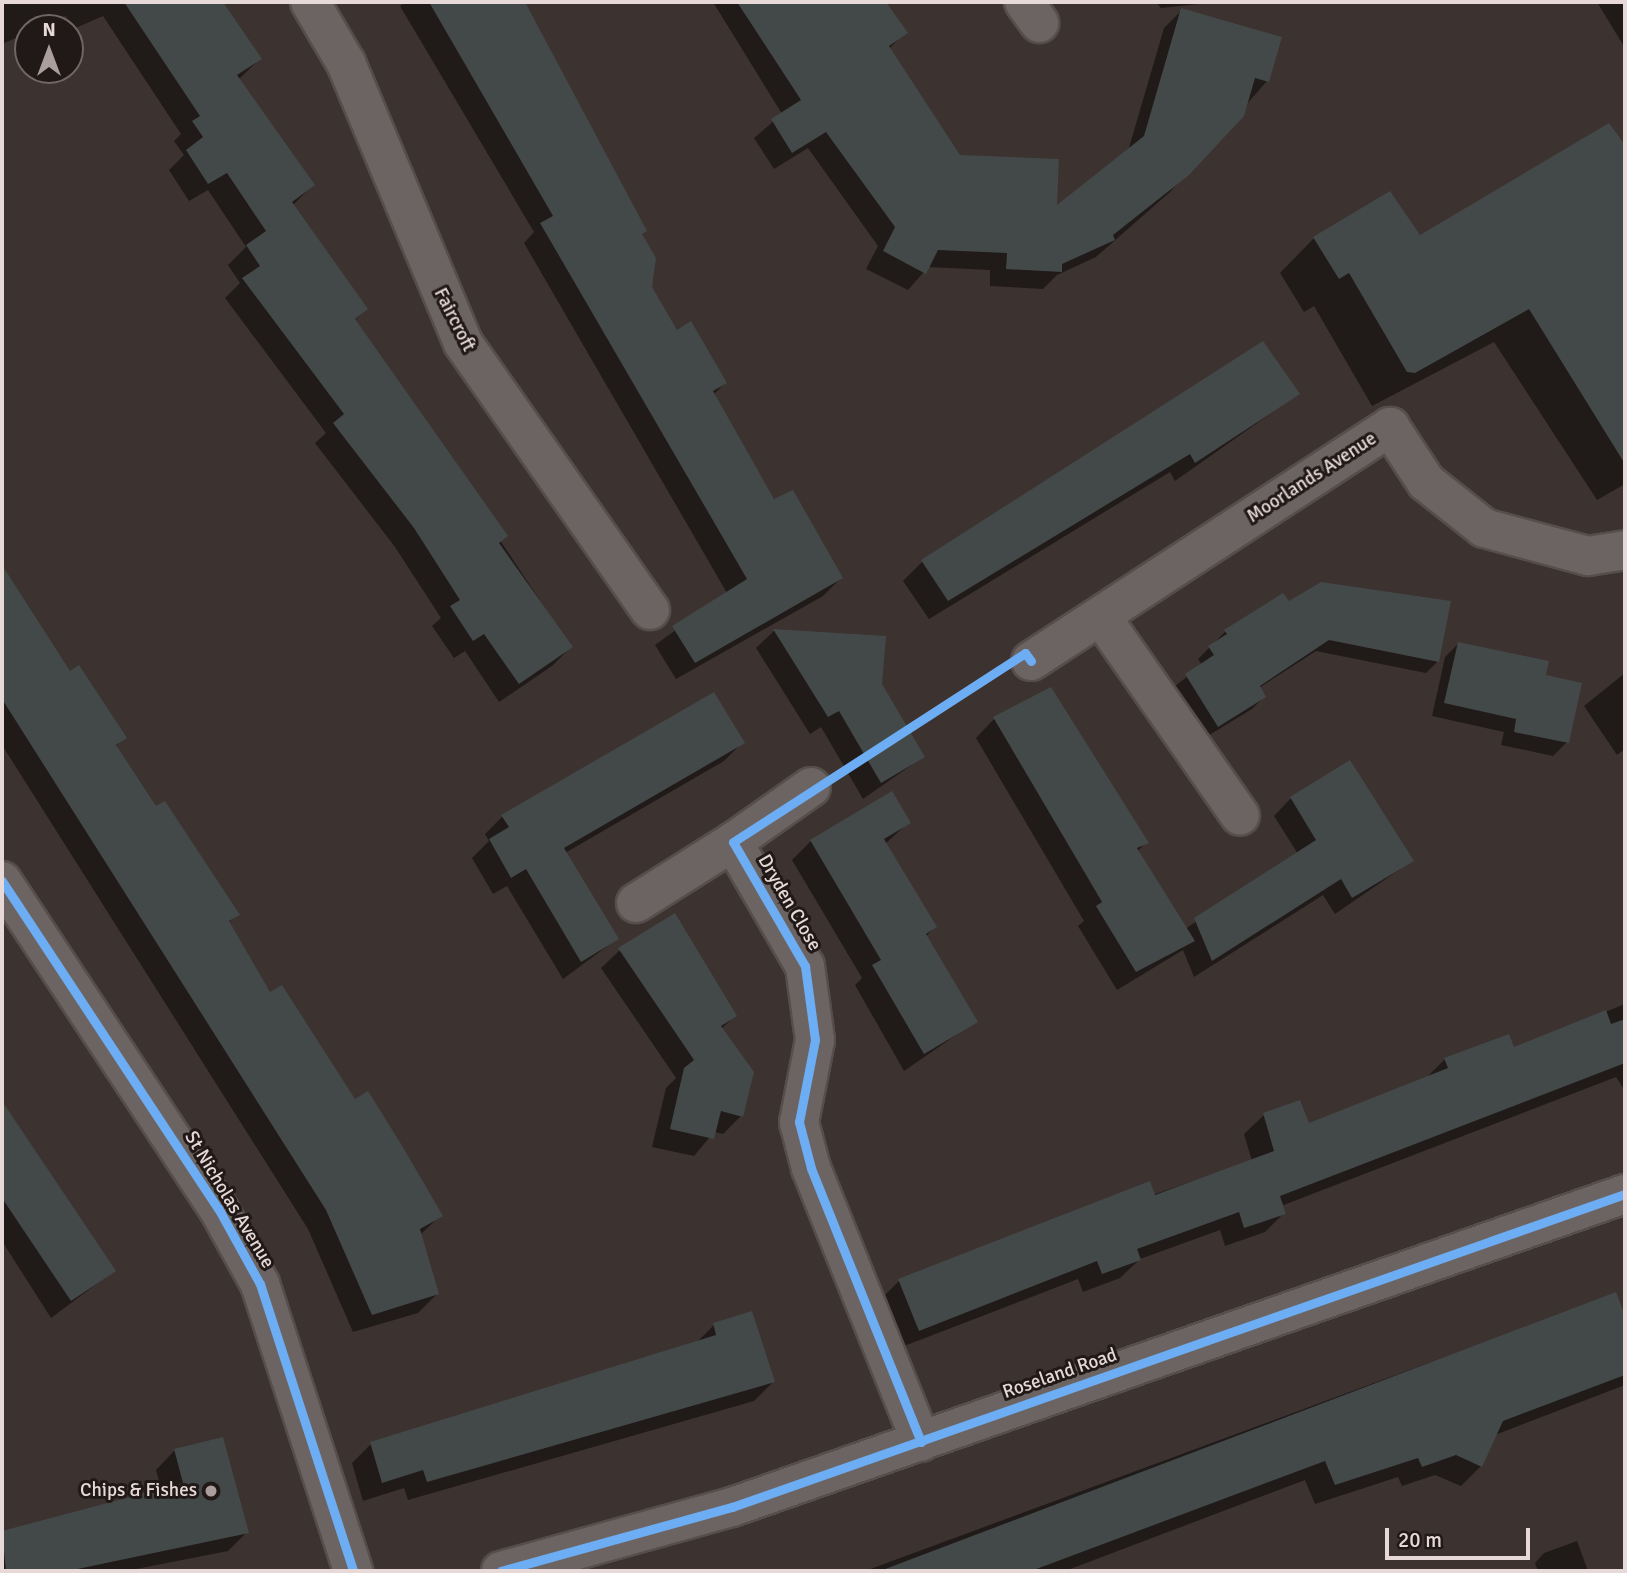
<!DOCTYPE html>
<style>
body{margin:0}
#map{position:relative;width:1627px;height:1573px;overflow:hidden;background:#3c3230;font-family:Signika,sans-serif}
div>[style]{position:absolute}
.shadow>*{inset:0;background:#0007}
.building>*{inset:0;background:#434949}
.roads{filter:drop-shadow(2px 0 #564e4c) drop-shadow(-2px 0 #564e4c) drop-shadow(0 2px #564e4c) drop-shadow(0 -2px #564e4c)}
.minor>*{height:38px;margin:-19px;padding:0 19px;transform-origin:19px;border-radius:19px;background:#6c6462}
.cycleway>*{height:9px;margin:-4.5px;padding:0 4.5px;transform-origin:4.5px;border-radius:4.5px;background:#6dadf4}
.dots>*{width:19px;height:19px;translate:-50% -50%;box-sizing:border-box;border:4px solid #211917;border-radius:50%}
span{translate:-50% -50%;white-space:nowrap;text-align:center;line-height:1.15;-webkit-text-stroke:6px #211917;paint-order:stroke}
.street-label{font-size:19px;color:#e6d9d7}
.poi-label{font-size:19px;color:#e6d9d7}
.right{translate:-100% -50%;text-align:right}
.frame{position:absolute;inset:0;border:4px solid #e6d9d7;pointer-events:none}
.north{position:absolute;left:14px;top:14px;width:70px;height:70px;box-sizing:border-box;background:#211917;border:2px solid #706664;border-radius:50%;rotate:0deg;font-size:19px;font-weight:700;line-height:28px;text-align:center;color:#e6d9d7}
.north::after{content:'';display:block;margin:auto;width:24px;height:32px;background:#aa9f9d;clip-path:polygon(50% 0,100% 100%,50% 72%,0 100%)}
.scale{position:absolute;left:1385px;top:1528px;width:145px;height:32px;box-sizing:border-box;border:4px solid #e6d9d7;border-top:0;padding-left:9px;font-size:21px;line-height:24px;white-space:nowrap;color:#e6d9d7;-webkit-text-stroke:5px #211917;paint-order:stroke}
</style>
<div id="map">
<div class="shadow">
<div style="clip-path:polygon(2px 2px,219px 2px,260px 59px,238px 80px,313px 185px,292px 206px,366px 309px,354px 321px,571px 647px,552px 666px,499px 702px,465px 651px,454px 658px,432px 626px,441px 618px,395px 547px,315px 443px,326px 433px,225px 298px,240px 283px,228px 265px,246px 247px,208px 190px,189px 201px,169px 170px,184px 155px,174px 141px,181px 134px,103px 16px,71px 30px,66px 16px,2px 44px)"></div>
<div style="clip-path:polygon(405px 2px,521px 2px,641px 235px,650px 287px,677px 332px,725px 383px,713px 395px,773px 502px,841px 578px,823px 596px,676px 679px,655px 645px,727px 593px,524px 243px,534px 232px,400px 6px)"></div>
<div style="clip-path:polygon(713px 2px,884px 2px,905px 32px,889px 49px,959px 157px,1055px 209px,1128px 151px,1164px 28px,1182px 10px,1267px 81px,1170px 192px,1096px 257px,1057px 275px,1043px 289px,990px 286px,990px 270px,928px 267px,908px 290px,866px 269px,878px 246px,808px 148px,774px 169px,754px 138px,782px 114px)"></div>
<div style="clip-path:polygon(1156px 2px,1217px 2px,1161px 8px)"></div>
<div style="clip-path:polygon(1597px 2px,1625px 2px,1625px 48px)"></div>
<div style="clip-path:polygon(1608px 125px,1625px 148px,1625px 229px,1619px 235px,1625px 244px,1625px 484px,1597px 500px,1494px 342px,1372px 406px,1314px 306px,1304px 312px,1280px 273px,1314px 238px,1420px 237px)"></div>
<div style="clip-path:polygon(1298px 394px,1175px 481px,1170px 472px,929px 619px,903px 581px,922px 562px)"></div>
<div style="clip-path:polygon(2px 568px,70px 674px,125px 737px,115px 747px,156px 808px,237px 915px,228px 923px,269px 994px,441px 1215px,420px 1235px,437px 1294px,418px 1313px,353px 1332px,308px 1229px,2px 745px)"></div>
<div style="clip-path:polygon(1283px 595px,1288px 603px,1438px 661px,1426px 673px,1316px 651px,1259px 688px,1264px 697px,1252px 709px,1206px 737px,1174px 687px,1202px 665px,1198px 659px,1225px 632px)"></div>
<div style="clip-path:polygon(774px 631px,884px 637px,881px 684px,923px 757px,863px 799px,821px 727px,810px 734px,756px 648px)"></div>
<div style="clip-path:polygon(1458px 644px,1543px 676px,1567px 742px,1553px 756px,1501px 745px,1504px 732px,1432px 716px,1445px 657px)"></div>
<div style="clip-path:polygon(1625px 673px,1625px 749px,1617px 755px,1584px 706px)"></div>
<div style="clip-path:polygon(994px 719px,1146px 842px,1137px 852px,1185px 929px,1298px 854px,1274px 816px,1291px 798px,1412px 861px,1335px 914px,1323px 895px,1194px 977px,1183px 950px,1117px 990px,1078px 926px,1084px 921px,976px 738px)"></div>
<div style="clip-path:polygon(742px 743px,724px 761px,565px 853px,617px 939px,563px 979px,507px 886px,493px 894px,472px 858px,489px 841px,485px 834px,503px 816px)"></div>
<div style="clip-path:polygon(908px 823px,885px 844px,935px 927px,926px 936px,975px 1022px,904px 1071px,855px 985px,862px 978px,792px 860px,811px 841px)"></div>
<div style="clip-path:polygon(620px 950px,735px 1016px,721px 1029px,741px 1116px,723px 1134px,714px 1132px,694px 1156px,652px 1147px,666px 1088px,676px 1078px,601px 968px)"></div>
<div style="clip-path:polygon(1625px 1004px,1625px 1091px,1616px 1077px,1281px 1206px,1284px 1213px,1265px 1232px,1225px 1246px,1220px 1230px,1140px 1259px,1120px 1278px,1083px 1292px,1078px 1279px,899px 1348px,880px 1300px,899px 1281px,1252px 1161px,1244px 1134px,1264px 1115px,1308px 1125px,1425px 1079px,1445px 1059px,1513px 1049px)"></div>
<div style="clip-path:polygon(2px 1103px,114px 1271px,51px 1318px,2px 1241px)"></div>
<div style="clip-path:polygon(1615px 1294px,1625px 1320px,1625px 1385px,1495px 1435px,1481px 1466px,1461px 1486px,1435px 1475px,1402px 1486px,1398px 1477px,1315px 1504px,1305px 1480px,1065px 1571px,865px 1571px)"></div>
<div style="clip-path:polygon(714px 1325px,773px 1382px,754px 1401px,408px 1500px,404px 1488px,363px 1501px,352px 1463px,371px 1444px,696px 1343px)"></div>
<div style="clip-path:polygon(175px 1450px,247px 1532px,228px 1551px,126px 1571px,2px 1571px,2px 1532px,162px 1491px,156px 1470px)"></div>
<div style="clip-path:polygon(1577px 1541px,1588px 1571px,1538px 1571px,1535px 1563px,1544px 1553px)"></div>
</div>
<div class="building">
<div style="clip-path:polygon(124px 2px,223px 2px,262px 59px,237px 75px,315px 185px,292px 202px,368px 309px,355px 319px,508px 536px,499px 543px,573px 647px,519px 684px,484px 634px,473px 641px,450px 606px,460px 600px,414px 528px,333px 423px,344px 414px,242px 278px,260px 266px,246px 245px,266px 231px,227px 173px,208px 184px,186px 150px,203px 137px,192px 121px,200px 116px)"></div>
<div style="clip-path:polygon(429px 2px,525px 2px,647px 231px,642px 234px,656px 258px,652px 287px,677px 330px,691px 321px,727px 383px,713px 391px,774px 499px,793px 490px,843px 578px,695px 663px,672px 626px,747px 579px,540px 223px,553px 216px)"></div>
<div style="clip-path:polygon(737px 2px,886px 2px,908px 33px,889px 46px,960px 155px,1059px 159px,1057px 205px,1144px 136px,1181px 8px,1282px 37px,1269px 82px,1255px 78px,1244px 116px,1189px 175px,1113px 235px,1115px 240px,1062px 264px,1062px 272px,1006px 269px,1007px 253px,938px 250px,926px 274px,883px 251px,895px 227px,826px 132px,792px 153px,771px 119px,801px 100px)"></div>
<div style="clip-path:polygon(1609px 123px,1625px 145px,1625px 464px,1529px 309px,1415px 373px,1407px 372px,1349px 273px,1339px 279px,1313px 237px,1390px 191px,1420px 235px)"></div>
<div style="clip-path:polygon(1263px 341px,1300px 394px,1195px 463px,1190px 454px,948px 601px,921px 560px)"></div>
<div style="clip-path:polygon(2px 565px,70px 671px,79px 665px,127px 738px,116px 745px,156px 806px,165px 801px,240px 915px,229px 921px,270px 992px,282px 985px,355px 1099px,368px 1091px,401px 1144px,443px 1216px,420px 1229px,439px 1294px,372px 1315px,326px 1210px,2px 699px)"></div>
<div style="clip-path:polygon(1321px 582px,1451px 601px,1439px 662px,1329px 640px,1260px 686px,1266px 697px,1218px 727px,1185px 674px,1214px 655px,1208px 646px,1227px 634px,1224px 630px,1283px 593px,1289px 601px)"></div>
<div style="clip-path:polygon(773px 629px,886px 636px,882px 684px,925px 757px,881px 783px,839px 711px,828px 717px)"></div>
<div style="clip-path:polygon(1458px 642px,1549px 661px,1546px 675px,1582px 683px,1569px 743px,1514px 732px,1516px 719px,1444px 703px)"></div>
<div style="clip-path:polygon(1051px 687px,1149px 843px,1137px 848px,1195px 941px,1136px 972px,1096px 906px,1102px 902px,993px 717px)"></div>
<div style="clip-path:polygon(714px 692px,745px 743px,564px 848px,619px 939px,581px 962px,526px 869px,511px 878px,489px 839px,509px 827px,501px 815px)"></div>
<div style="clip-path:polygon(1350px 760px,1414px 861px,1352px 898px,1341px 879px,1212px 961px,1194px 918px,1316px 840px,1290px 797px)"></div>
<div style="clip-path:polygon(892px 791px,911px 823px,884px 839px,937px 927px,926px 934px,978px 1022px,924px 1054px,872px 965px,881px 960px,810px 840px)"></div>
<div style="clip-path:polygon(675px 913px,737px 1016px,721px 1026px,754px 1072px,743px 1117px,721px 1111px,714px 1139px,670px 1129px,684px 1068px,694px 1060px,618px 948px)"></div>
<div style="clip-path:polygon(1606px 1010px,1611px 1024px,1625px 1019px,1625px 1063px,1280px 1196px,1286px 1214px,1244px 1228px,1239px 1212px,1137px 1249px,1141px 1260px,1102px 1274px,1097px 1261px,919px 1331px,898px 1279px,1150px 1181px,1155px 1195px,1274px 1151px,1263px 1113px,1300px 1100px,1309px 1123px,1448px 1068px,1444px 1058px,1509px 1034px,1514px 1047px)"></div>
<div style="clip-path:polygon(2px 1101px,116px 1271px,71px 1301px,2px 1198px)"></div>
<div style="clip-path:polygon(1616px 1292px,1625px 1316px,1625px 1375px,1503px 1421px,1482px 1467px,1456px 1455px,1422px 1467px,1418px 1458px,1335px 1485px,1325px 1461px,1031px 1571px,880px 1571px)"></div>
<div style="clip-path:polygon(752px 1311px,775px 1382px,427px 1482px,423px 1470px,382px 1483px,370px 1442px,716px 1335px,713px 1323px)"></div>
<div style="clip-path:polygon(223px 1437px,249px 1533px,68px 1571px,6px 1571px,2px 1531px,183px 1483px,174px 1449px)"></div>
</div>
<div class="roads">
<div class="minor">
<div style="left:310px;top:2px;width:71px;rotate:59.5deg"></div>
<div style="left:346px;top:63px;width:303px;rotate:67.3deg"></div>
<div style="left:463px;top:343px;width:326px;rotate:55deg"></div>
<div style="left:1024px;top:2px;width:26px;rotate:54deg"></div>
<div style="left:1102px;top:618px;width:241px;rotate:55.1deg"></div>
<div style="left:1031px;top:661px;width:429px;rotate:-33.1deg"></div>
<div style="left:1390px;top:427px;width:66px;rotate:56.8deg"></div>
<div style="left:1426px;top:482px;width:74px;rotate:38.4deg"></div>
<div style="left:1484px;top:528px;width:108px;rotate:15.1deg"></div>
<div style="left:1588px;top:556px;width:37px;rotate:-9deg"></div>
<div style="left:811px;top:787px;width:95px;rotate:144.8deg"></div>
<div style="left:733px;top:842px;width:143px;rotate:59.9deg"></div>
<div style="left:805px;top:966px;width:75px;rotate:82.3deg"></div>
<div style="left:815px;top:1040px;width:84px;rotate:101deg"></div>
<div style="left:799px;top:1122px;width:48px;rotate:75.4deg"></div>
<div style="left:811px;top:1168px;width:295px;rotate:68.1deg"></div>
<div style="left:2px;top:881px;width:392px;rotate:56.6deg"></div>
<div style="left:218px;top:1208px;width:87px;rotate:61.1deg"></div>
<div style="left:260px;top:1284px;width:302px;rotate:72deg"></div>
<div style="left:636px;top:903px;width:115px;rotate:-32.2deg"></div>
<div style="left:501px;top:1571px;width:240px;rotate:-15.5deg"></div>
<div style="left:732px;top:1507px;width:946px;rotate:-19.32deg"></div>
</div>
</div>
<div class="cycleway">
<div style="left:2px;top:881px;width:392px;rotate:56.6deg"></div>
<div style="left:218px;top:1208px;width:87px;rotate:61.1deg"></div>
<div style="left:260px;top:1284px;width:302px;rotate:72deg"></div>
<div style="left:921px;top:1442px;width:295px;rotate:-111.9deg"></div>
<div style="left:811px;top:1168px;width:48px;rotate:-104.6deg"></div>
<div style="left:799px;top:1122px;width:84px;rotate:-79deg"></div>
<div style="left:815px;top:1040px;width:75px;rotate:-97.7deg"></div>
<div style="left:805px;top:966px;width:143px;rotate:-120.1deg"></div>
<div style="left:733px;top:842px;width:348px;rotate:-32.9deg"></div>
<div style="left:1025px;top:653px;width:10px;rotate:53deg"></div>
<div style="left:501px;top:1571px;width:240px;rotate:-15.5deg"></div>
<div style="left:732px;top:1507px;width:946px;rotate:-19.32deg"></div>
</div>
<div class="dots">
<div style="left:211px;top:1491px;background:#aa9f9d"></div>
</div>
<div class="street-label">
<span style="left:454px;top:320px;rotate:63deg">Faircroft</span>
<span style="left:1312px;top:478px;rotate:-33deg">Moorlands Avenue</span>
<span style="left:789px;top:903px;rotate:60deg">Dryden Close</span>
<span style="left:229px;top:1200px;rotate:59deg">St Nicholas Avenue</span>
<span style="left:1060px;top:1374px;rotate:-19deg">Roseland Road</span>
</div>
<div class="poi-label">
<span class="right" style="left:197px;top:1491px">Chips &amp; Fishes</span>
</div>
<div class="frame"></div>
<div class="north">N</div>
<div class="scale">20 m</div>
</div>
